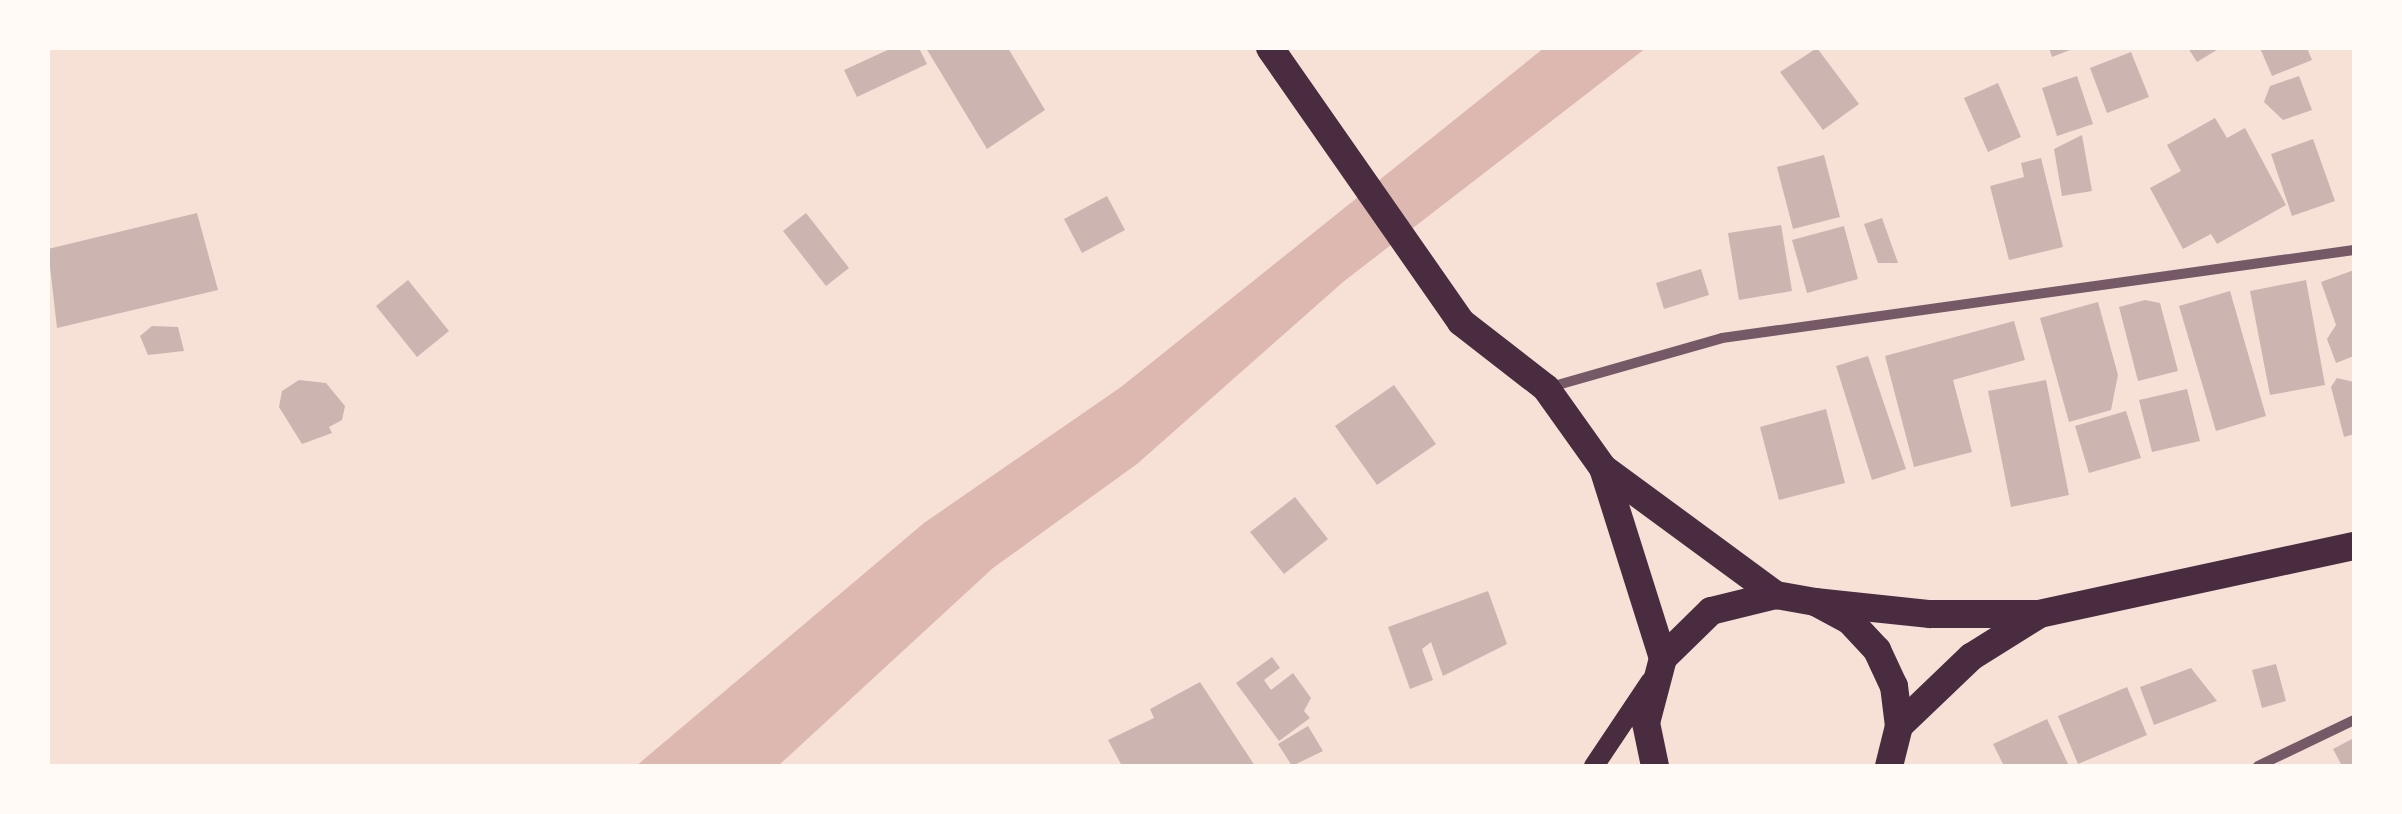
<!DOCTYPE html>
<style>
body{margin:0}
#map{position:relative;width:2402px;height:814px;overflow:hidden;background:#f7e1d7;font-family:"Work Sans",sans-serif}
div>[style]{position:absolute}
.water>*{inset:0;background:#dcb8b0}
.building>*{inset:0;background:#ccb4b1}
.minor>*{height:10px;margin:-5px;padding:0 5px;transform-origin:5px;border-radius:5px;background:#755966}
.secondary>*{height:20px;margin:-10px;padding:0 10px;transform-origin:10px;border-radius:10px;background:#4a2c40}
.trunk>*{height:28px;margin:-14px;padding:0 14px;transform-origin:14px;border-radius:14px;background:#4a2c40}
span{translate:-50% -50%;white-space:nowrap;text-align:center;line-height:1.15;-webkit-text-stroke:8px #fffaf5;paint-order:stroke}
.frame{position:absolute;inset:0;border:50px solid #fffaf5;pointer-events:none}
</style>
<div id="map">
<div class="water">
<div style="clip-path:polygon(1544px 48px,1646px 48px,1343px 282px,1137px 464px,993px 568px,778px 766px,636px 766px,924px 523px,1121px 387px)"></div>
</div>
<div class="building">
<div style="clip-path:polygon(892px 48px,919px 48px,927px 64px,857px 97px,844px 70px)"></div>
<div style="clip-path:polygon(926px 48px,1008px 48px,1045px 110px,987px 149px)"></div>
<div style="clip-path:polygon(1817px 48px,1859px 104px,1823px 130px,1780px 72px)"></div>
<div style="clip-path:polygon(2049px 48px,2075px 48px,2052px 57px)"></div>
<div style="clip-path:polygon(2188px 48px,2220px 48px,2197px 62px)"></div>
<div style="clip-path:polygon(2260px 48px,2307px 48px,2312px 60px,2272px 76px)"></div>
<div style="clip-path:polygon(2131px 52px,2149px 97px,2107px 113px,2090px 68px)"></div>
<div style="clip-path:polygon(2077px 76px,2093px 124px,2057px 136px,2042px 88px)"></div>
<div style="clip-path:polygon(2299px 76px,2312px 110px,2283px 120px,2264px 102px,2270px 86px)"></div>
<div style="clip-path:polygon(1998px 83px,2021px 137px,1988px 152px,1964px 98px)"></div>
<div style="clip-path:polygon(2215px 118px,2227px 138px,2245px 128px,2286px 205px,2217px 244px,2211px 234px,2183px 249px,2150px 188px,2181px 171px,2167px 145px)"></div>
<div style="clip-path:polygon(2082px 135px,2092px 191px,2062px 196px,2054px 149px)"></div>
<div style="clip-path:polygon(2313px 139px,2335px 201px,2292px 216px,2271px 154px)"></div>
<div style="clip-path:polygon(1824px 155px,1840px 217px,1793px 229px,1777px 167px)"></div>
<div style="clip-path:polygon(2041px 158px,2063px 247px,2009px 260px,1990px 186px,2024px 177px,2021px 163px)"></div>
<div style="clip-path:polygon(1107px 196px,1125px 230px,1082px 253px,1064px 219px)"></div>
<div style="clip-path:polygon(197px 213px,218px 290px,57px 328px,48px 249px)"></div>
<div style="clip-path:polygon(806px 213px,849px 268px,826px 286px,783px 231px)"></div>
<div style="clip-path:polygon(1882px 218px,1898px 263px,1878px 263px,1864px 224px)"></div>
<div style="clip-path:polygon(1781px 225px,1792px 291px,1739px 300px,1728px 233px)"></div>
<div style="clip-path:polygon(1844px 226px,1858px 279px,1807px 293px,1792px 240px)"></div>
<div style="clip-path:polygon(1701px 269px,1709px 295px,1664px 309px,1656px 283px)"></div>
<div style="clip-path:polygon(2354px 270px,2354px 356px,2336px 363px,2327px 339px,2336px 325px,2321px 282px)"></div>
<div style="clip-path:polygon(408px 280px,449px 331px,417px 357px,376px 306px)"></div>
<div style="clip-path:polygon(2306px 280px,2325px 385px,2270px 395px,2250px 291px)"></div>
<div style="clip-path:polygon(2230px 291px,2266px 416px,2216px 431px,2179px 306px)"></div>
<div style="clip-path:polygon(2145px 300px,2160px 303px,2178px 371px,2138px 381px,2119px 307px)"></div>
<div style="clip-path:polygon(2098px 302px,2118px 375px,2111px 410px,2069px 422px,2040px 318px)"></div>
<div style="clip-path:polygon(2014px 321px,2025px 360px,1953px 380px,1972px 452px,1914px 467px,1885px 356px)"></div>
<div style="clip-path:polygon(152px 326px,178px 327px,184px 351px,148px 355px,140px 336px)"></div>
<div style="clip-path:polygon(1868px 356px,1906px 469px,1872px 480px,1836px 366px)"></div>
<div style="clip-path:polygon(2337px 378px,2354px 382px,2354px 434px,2344px 437px,2331px 387px)"></div>
<div style="clip-path:polygon(299px 380px,326px 383px,345px 406px,342px 420px,329px 427px,332px 433px,302px 444px,279px 407px,282px 391px)"></div>
<div style="clip-path:polygon(2046px 380px,2069px 495px,2011px 507px,1988px 391px)"></div>
<div style="clip-path:polygon(1394px 385px,1436px 444px,1377px 485px,1335px 426px)"></div>
<div style="clip-path:polygon(2187px 389px,2200px 441px,2152px 452px,2139px 400px)"></div>
<div style="clip-path:polygon(1826px 409px,1845px 483px,1779px 500px,1760px 427px)"></div>
<div style="clip-path:polygon(2126px 411px,2141px 458px,2089px 473px,2075px 426px)"></div>
<div style="clip-path:polygon(1295px 497px,1328px 539px,1284px 574px,1250px 532px)"></div>
<div style="clip-path:polygon(1488px 591px,1507px 644px,1443px 676px,1431px 642px,1422px 649px,1433px 680px,1410px 689px,1388px 627px)"></div>
<div style="clip-path:polygon(1272px 657px,1280px 668px,1264px 680px,1271px 690px,1293px 673px,1311px 698px,1304px 711px,1310px 718px,1279px 741px,1236px 683px)"></div>
<div style="clip-path:polygon(2276px 664px,2286px 701px,2262px 708px,2252px 670px)"></div>
<div style="clip-path:polygon(2191px 668px,2217px 701px,2154px 725px,2140px 687px)"></div>
<div style="clip-path:polygon(1200px 682px,1255px 766px,1122px 766px,1108px 740px,1154px 718px,1150px 709px)"></div>
<div style="clip-path:polygon(2127px 687px,2147px 735px,2078px 764px,2058px 716px)"></div>
<div style="clip-path:polygon(2047px 719px,2069px 766px,2004px 766px,1993px 744px)"></div>
<div style="clip-path:polygon(1308px 726px,1323px 751px,1292px 766px,1278px 744px)"></div>
<div style="clip-path:polygon(2354px 738px,2354px 766px,2342px 766px,2333px 749px)"></div>
</div>
<div class="minor">
<div style="left:1547px;top:388px;width:182px;rotate:-15.9deg"></div>
<div style="left:1722px;top:338px;width:638px;rotate:-7.93deg"></div>
<div style="left:2258px;top:766px;width:106px;rotate:-25.6deg"></div>
</div>
<div class="secondary">
<div style="left:1594px;top:766px;width:102px;rotate:-56.2deg"></div>
</div>
<div class="trunk">
<div style="left:1270px;top:48px;width:334px;rotate:55.1deg"></div>
<div style="left:1461px;top:322px;width:108px;rotate:37.8deg"></div>
<div style="left:1546px;top:388px;width:98px;rotate:54.5deg"></div>
<div style="left:1603px;top:468px;width:199px;rotate:72.5deg"></div>
<div style="left:1603px;top:468px;width:215px;rotate:36.3deg"></div>
<div style="left:1815px;top:602px;width:116px;rotate:6deg"></div>
<div style="left:1930px;top:614px;width:109px"></div>
<div style="left:2039px;top:614px;width:322px;rotate:-12.2deg"></div>
<div style="left:1899px;top:726px;width:100px;rotate:-43.8deg"></div>
<div style="left:1971px;top:657px;width:79px;rotate:-32.1deg"></div>
<div style="left:1655px;top:766px;width:44px;rotate:-101.8deg"></div>
<div style="left:1646px;top:723px;width:67px;rotate:-75.3deg"></div>
<div style="left:1663px;top:658px;width:67px;rotate:-44.4deg"></div>
<div style="left:1711px;top:611px;width:67px;rotate:-13.8deg"></div>
<div style="left:1776px;top:595px;width:40px;rotate:10deg"></div>
<div style="left:1815px;top:602px;width:40px;rotate:28deg"></div>
<div style="left:1850px;top:621px;width:40px;rotate:47deg"></div>
<div style="left:1877px;top:650px;width:40px;rotate:65deg"></div>
<div style="left:1894px;top:686px;width:40px;rotate:82.9deg"></div>
<div style="left:1899px;top:726px;width:41px;rotate:104deg"></div>
</div>
<div class="frame"></div>
</div>
